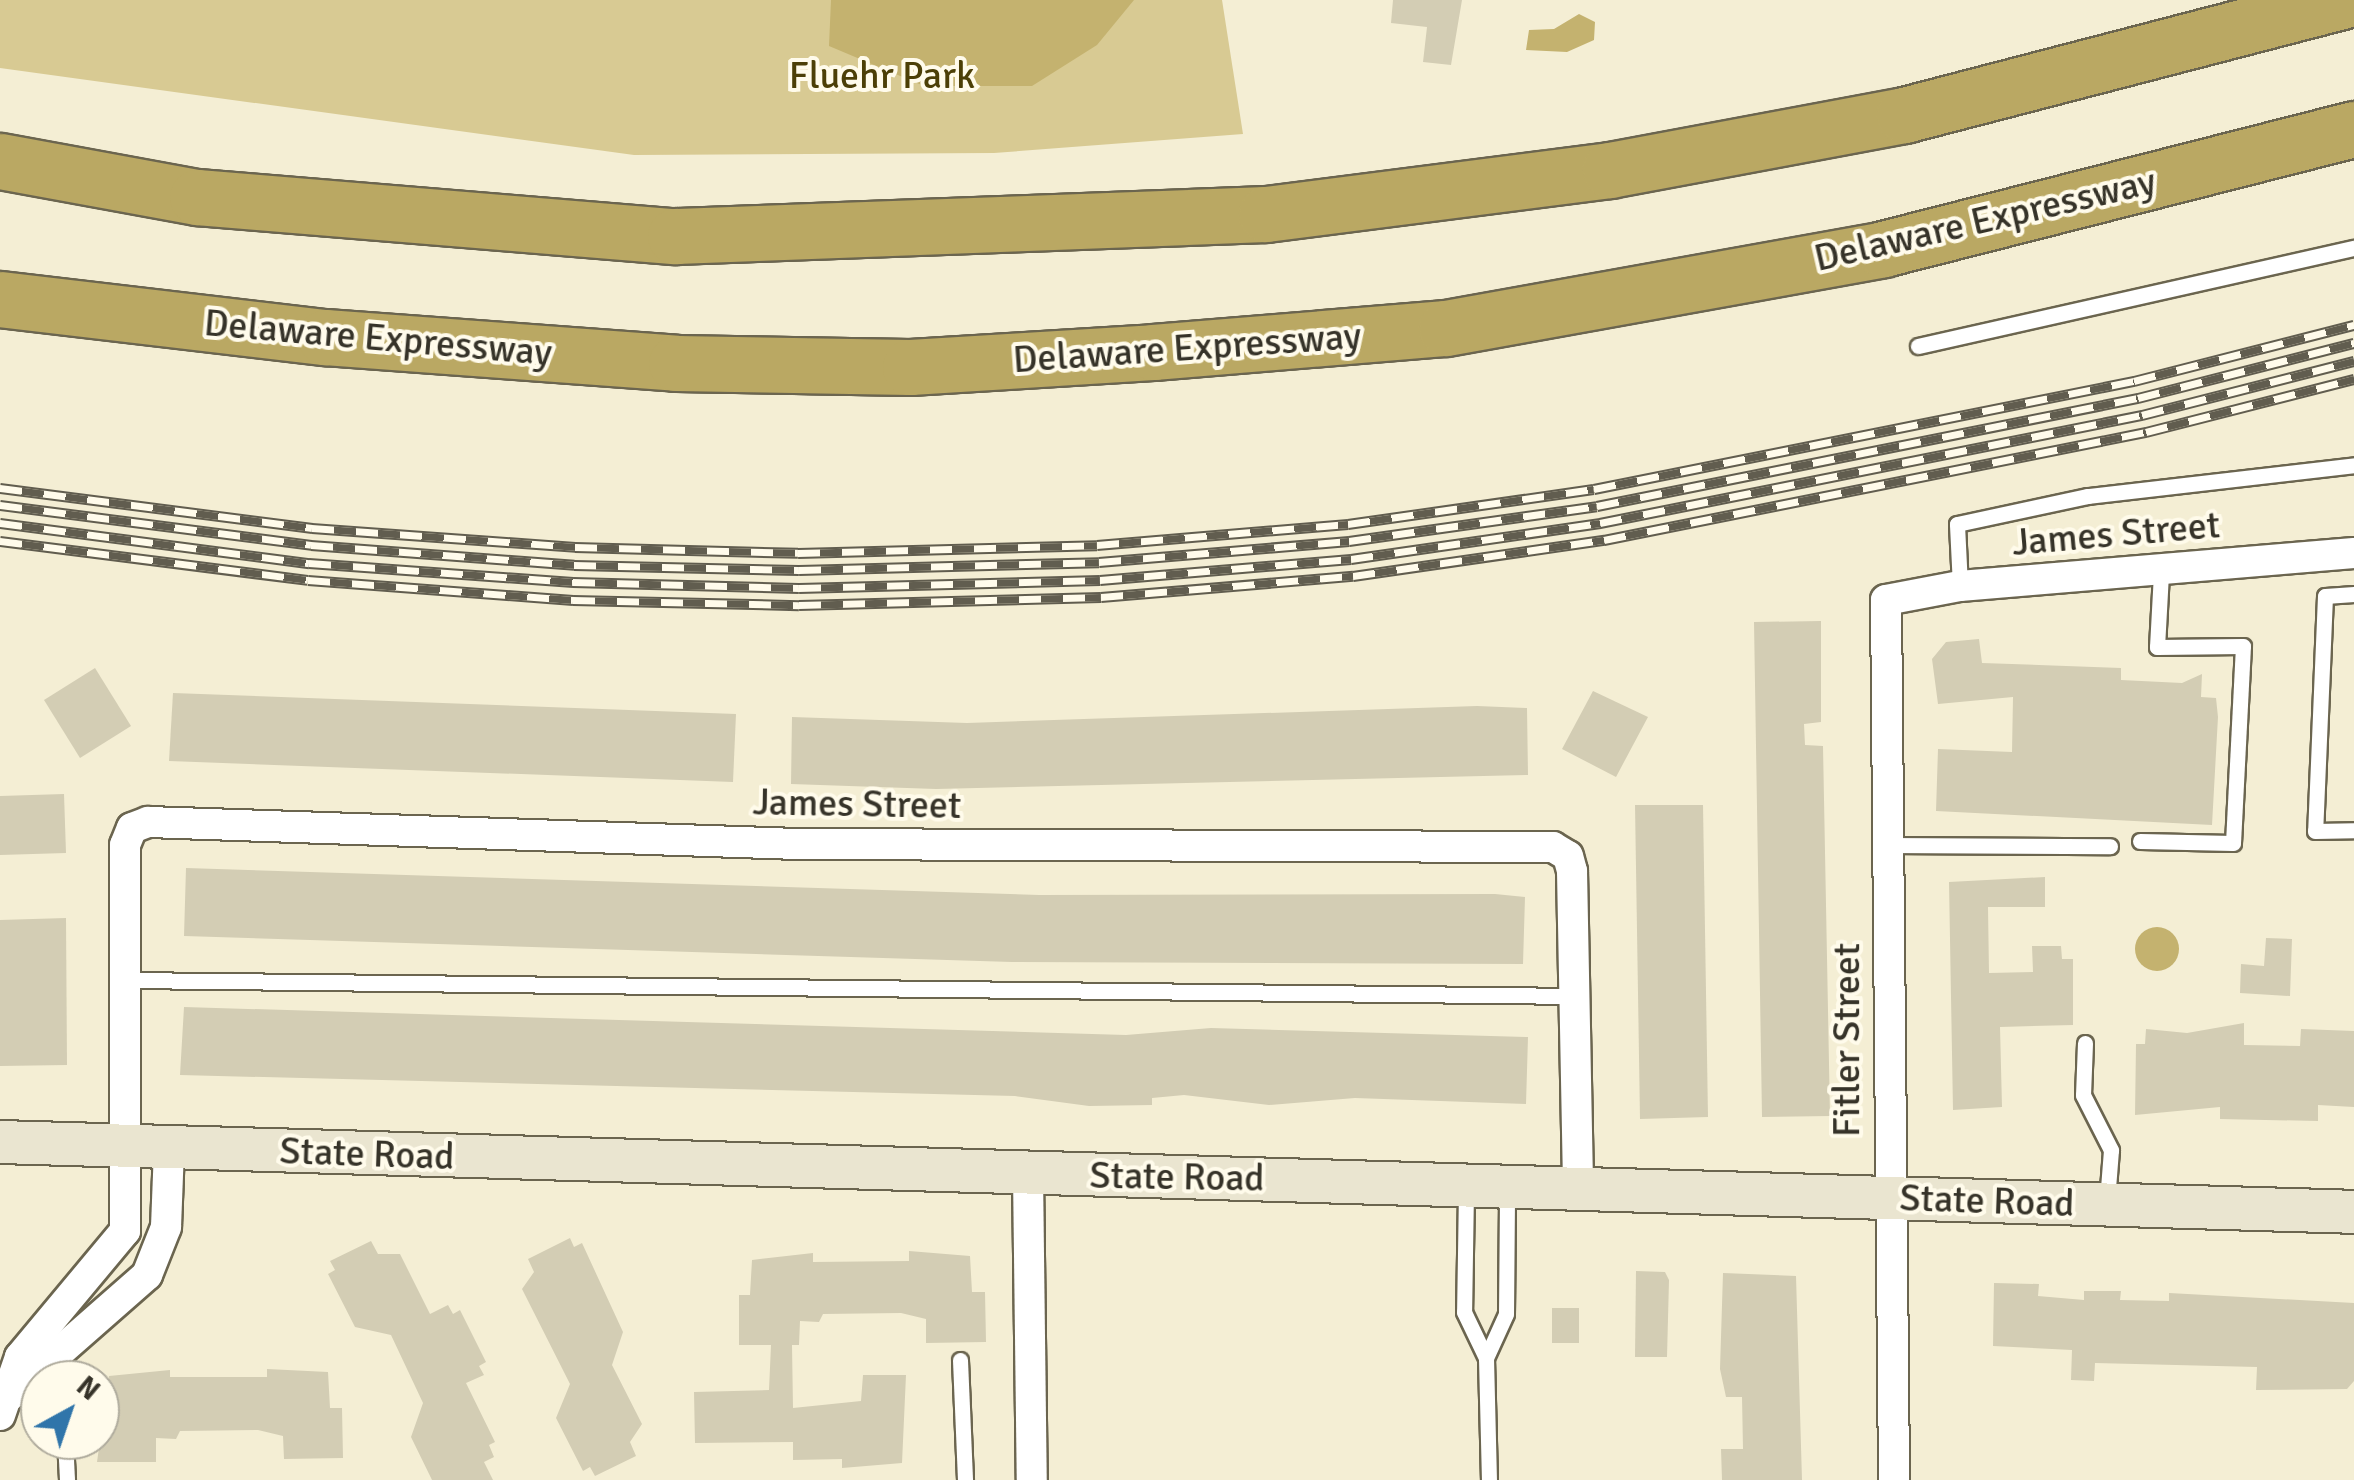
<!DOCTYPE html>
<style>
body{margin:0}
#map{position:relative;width:2354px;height:1480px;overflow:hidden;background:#f4eed4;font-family:Signika,sans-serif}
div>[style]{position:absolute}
.green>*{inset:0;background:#d8ca93}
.water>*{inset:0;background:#c4b26f}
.round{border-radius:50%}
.building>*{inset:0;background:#d3cdb4}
.roads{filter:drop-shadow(2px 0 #6b654f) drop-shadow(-2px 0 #6b654f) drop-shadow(0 2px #6b654f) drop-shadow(0 -2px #6b654f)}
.service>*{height:15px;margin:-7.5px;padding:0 7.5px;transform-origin:7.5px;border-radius:7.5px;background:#fff}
.minor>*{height:30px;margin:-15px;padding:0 15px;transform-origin:15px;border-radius:15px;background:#fff}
.secondary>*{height:42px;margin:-21px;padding:0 21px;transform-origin:21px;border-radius:21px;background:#eae5d0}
.motorway>*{height:55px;margin:-27.5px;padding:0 27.5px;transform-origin:27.5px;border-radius:27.5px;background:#baa863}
.rail>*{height:11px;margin-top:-5.5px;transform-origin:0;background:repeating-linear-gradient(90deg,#fffbeb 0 22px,#615d4f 0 44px);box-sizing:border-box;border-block:2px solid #615d4f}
span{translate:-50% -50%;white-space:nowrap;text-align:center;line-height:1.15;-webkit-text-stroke:8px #fffbeb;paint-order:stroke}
.park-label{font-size:38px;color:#4c3f07}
.street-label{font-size:38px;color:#363329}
.north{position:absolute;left:20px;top:1360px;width:100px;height:100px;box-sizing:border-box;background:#fffbeb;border:2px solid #afab9d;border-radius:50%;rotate:40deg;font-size:28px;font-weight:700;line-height:40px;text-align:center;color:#363329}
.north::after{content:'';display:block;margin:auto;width:35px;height:45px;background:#3075aa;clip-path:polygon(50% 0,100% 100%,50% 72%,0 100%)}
</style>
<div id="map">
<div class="green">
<div style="clip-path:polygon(0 0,1222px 0,1243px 134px,994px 153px,634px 155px,0 68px)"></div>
</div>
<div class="water">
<div style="clip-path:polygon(831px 0,1134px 0,1097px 45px,1032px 86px,924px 86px,829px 46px)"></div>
<div style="clip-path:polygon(1579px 14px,1595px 22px,1594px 40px,1567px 52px,1526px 50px,1529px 30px,1554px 29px)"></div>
<div class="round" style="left:2135px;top:927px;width:44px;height:44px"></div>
</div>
<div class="building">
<div style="clip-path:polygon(1393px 0,1462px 0,1451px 65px,1423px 62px,1427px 27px,1391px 23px)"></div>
<div style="clip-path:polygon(1821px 621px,1821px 722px,1804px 724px,1805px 745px,1823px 746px,1830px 1116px,1762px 1117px,1754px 622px)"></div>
<div style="clip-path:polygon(1979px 639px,1982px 663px,2121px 668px,2121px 680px,2182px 683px,2202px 674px,2201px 697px,2216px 698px,2218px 717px,2212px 825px,1936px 811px,1938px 749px,2012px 752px,2013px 697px,1938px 704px,1932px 659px,1946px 642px)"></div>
<div style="clip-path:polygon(95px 668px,131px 726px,80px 758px,44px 700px)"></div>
<div style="clip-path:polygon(1593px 691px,1648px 717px,1616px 777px,1562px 749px)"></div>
<div style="clip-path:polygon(173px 693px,736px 714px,733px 782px,169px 761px)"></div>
<div style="clip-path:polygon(1477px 706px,1527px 708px,1528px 775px,936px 789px,791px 784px,792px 717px,967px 723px)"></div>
<div style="clip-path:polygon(64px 794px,66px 853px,0 855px,0 796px)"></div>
<div style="clip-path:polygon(1635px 805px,1703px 805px,1708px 1117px,1640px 1119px)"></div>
<div style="clip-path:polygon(186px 868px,1039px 895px,1495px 894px,1525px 897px,1523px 964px,1012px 962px,184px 936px)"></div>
<div style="clip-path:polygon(2045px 877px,2045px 907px,1988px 907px,1989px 973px,2033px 972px,2032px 946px,2061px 946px,2062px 959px,2073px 959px,2073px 1025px,2000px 1027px,2002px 1107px,1953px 1110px,1949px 882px)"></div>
<div style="clip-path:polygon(66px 918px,67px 1065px,0 1066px,0 920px)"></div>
<div style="clip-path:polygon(2266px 938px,2292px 939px,2290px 996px,2240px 993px,2241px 964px,2264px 966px)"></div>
<div style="clip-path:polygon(184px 1007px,1126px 1035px,1211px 1028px,1528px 1037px,1526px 1104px,1355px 1098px,1269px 1105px,1184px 1095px,1152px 1098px,1152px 1105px,1089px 1106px,1015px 1096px,180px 1075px)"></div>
<div style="clip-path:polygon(2244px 1023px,2244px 1045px,2300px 1046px,2301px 1029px,2354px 1031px,2354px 1107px,2318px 1105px,2318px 1121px,2220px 1119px,2220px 1107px,2135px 1115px,2136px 1044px,2145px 1044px,2146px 1029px,2187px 1033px)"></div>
<div style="clip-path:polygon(570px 1238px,574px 1247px,582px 1243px,623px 1332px,612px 1365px,642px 1424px,630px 1442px,636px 1456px,595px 1476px,590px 1467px,583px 1471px,556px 1418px,570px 1384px,522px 1289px,534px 1272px,528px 1259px)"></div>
<div style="clip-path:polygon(371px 1241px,378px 1254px,400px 1254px,430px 1314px,448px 1305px,453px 1314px,460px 1310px,486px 1362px,479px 1366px,484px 1375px,466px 1383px,495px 1442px,489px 1445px,494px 1457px,484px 1462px,493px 1480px,432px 1480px,411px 1437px,423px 1403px,391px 1335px,355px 1327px,328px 1274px,335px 1270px,330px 1261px)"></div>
<div style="clip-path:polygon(909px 1251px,970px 1256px,972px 1292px,985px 1292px,986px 1342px,926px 1343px,926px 1319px,901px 1313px,823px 1314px,819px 1322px,800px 1321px,799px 1345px,792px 1345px,793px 1408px,861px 1401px,863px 1375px,906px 1375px,902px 1463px,842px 1468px,842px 1459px,793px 1460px,793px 1442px,695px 1443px,694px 1392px,769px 1390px,771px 1345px,739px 1345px,739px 1295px,750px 1295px,752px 1260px,813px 1253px,813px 1262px,909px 1261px)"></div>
<div style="clip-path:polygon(1636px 1271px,1665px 1272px,1669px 1280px,1667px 1357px,1635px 1357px)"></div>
<div style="clip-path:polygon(1723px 1273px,1796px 1276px,1802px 1480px,1722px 1480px,1721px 1449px,1743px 1449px,1742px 1397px,1726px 1397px,1720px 1369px)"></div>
<div style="clip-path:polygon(1994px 1283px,2039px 1284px,2038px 1296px,2084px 1300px,2084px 1291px,2121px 1291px,2120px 1300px,2169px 1301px,2169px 1293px,2354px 1303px,2354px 1381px,2347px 1389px,2256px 1390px,2257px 1367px,2095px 1363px,2094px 1381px,2071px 1380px,2072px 1350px,1993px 1346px)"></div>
<div style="clip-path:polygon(1552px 1308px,1579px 1308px,1579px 1343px,1552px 1343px)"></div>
<div style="clip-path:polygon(267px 1369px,328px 1372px,330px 1408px,342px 1408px,343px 1458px,284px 1459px,283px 1436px,258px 1430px,180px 1431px,176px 1439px,156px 1438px,156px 1462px,97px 1462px,109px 1376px,170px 1370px,170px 1377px,267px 1377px)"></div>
</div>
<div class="roads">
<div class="service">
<div style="left:1918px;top:346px;width:447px;rotate:-12.7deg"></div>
<div style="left:1960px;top:586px;width:62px;rotate:-92.8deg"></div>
<div style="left:1957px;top:524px;width:134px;rotate:-12.1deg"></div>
<div style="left:2088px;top:496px;width:268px;rotate:-6.6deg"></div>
<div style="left:2354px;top:594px;width:29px;rotate:176deg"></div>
<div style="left:2325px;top:596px;width:235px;rotate:92.4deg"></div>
<div style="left:2315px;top:831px;width:39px;rotate:-1deg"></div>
<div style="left:2140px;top:841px;width:93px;rotate:1.2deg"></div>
<div style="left:2233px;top:843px;width:197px;rotate:-87.1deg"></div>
<div style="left:2243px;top:646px;width:86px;rotate:179.3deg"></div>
<div style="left:2157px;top:647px;width:75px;rotate:-86.9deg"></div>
<div style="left:1886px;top:845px;width:224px;rotate:0.3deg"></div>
<div style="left:125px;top:980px;width:1450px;rotate:0.63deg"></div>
<div style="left:2085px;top:1043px;width:52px;rotate:92.2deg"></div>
<div style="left:2083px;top:1095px;width:62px;rotate:63deg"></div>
<div style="left:2111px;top:1150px;width:51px;rotate:94.5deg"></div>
<div style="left:1466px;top:1190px;width:122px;rotate:90.9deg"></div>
<div style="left:1464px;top:1312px;width:51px;rotate:64.4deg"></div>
<div style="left:1486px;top:1358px;width:48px;rotate:-65.6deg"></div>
<div style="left:1506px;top:1314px;width:125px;rotate:-89.5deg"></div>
<div style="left:1486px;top:1358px;width:122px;rotate:88.6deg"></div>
<div style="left:960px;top:1360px;width:120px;rotate:87.6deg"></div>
<div style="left:65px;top:1440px;width:40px;rotate:87.1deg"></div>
</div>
<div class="minor">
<div style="left:1028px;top:1173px;width:307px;rotate:89.3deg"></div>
<div style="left:8px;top:1397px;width:185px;rotate:-41.3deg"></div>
<div style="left:147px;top:1275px;width:52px;rotate:-68.4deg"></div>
<div style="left:166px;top:1227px;width:79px;rotate:-87.8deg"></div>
<div style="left:0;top:1415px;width:61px;rotate:-71deg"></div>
<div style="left:20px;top:1357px;width:164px;rotate:-50.2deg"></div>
<div style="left:125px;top:1231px;width:386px;rotate:-90deg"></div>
<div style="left:125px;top:845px;width:18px;rotate:-68deg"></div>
<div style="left:132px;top:828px;width:17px;rotate:-21deg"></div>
<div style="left:148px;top:822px;width:649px;rotate:1.94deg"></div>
<div style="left:797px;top:844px;width:756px;rotate:0.23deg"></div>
<div style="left:1553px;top:847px;width:17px;rotate:31deg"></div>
<div style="left:1568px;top:856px;width:16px;rotate:75deg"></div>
<div style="left:1572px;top:871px;width:315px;rotate:88.9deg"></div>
<div style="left:1894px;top:1480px;width:880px;rotate:-90.52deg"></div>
<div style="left:1886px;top:600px;width:75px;rotate:-10.7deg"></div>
<div style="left:1960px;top:586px;width:395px;rotate:-4.8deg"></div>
</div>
<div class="secondary">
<div style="left:0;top:1142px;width:2355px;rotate:1.7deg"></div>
</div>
<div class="motorway">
<div style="left:0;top:161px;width:200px;rotate:10.4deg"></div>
<div style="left:197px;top:197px;width:480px;rotate:4.7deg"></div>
<div style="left:675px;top:236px;width:591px;rotate:-2.13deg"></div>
<div style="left:1266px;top:214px;width:347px;rotate:-7.3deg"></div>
<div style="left:1610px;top:170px;width:299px;rotate:-10.6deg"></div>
<div style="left:1904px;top:115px;width:456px;rotate:-14.6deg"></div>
<div style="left:0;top:299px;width:327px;rotate:6.7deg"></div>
<div style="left:325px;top:337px;width:352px;rotate:4.2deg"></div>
<div style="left:676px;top:363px;width:234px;rotate:1deg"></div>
<div style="left:910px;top:367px;width:243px;rotate:-3.5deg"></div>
<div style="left:1153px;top:352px;width:294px;rotate:-4.7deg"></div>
<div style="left:1446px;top:328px;width:444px;rotate:-10.2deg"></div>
<div style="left:1883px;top:249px;width:486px;rotate:-14.3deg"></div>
</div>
</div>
<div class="rail">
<div style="left:0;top:488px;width:315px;rotate:7.3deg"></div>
<div style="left:312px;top:528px;width:264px;rotate:4.1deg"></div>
<div style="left:575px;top:547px;width:223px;rotate:1.5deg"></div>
<div style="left:798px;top:553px;width:299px;rotate:-1.5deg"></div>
<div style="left:1097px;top:545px;width:252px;rotate:-4.8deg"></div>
<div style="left:1348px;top:524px;width:248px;rotate:-8.1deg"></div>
<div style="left:1594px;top:489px;width:551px;rotate:-11.31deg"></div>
<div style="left:2134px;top:381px;width:227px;rotate:-14.3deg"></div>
<div style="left:0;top:505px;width:314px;rotate:7.3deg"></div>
<div style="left:311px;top:545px;width:264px;rotate:4.3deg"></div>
<div style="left:574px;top:565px;width:225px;rotate:1.3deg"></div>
<div style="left:799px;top:570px;width:300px;rotate:-1.5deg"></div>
<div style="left:1099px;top:562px;width:251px;rotate:-4.8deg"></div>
<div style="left:1349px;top:541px;width:250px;rotate:-8deg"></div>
<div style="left:1597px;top:506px;width:552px;rotate:-11.29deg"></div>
<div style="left:2138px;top:398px;width:223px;rotate:-14.3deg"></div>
<div style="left:0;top:523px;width:312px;rotate:7.4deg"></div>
<div style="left:309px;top:563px;width:265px;rotate:4.1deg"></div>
<div style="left:573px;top:582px;width:226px;rotate:1.5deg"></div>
<div style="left:799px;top:588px;width:301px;rotate:-1.5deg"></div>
<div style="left:1100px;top:580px;width:252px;rotate:-4.8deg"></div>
<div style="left:1351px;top:559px;width:252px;rotate:-8.2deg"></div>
<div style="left:1600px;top:523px;width:553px;rotate:-11.27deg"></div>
<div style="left:2142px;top:415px;width:219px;rotate:-14.3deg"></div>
<div style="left:0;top:541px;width:310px;rotate:7.2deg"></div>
<div style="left:308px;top:580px;width:266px;rotate:4.3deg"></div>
<div style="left:573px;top:600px;width:226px;rotate:1.3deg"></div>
<div style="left:799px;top:605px;width:302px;rotate:-1.5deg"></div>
<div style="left:1101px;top:597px;width:253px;rotate:-4.8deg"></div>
<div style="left:1353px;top:576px;width:254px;rotate:-8.2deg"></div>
<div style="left:1604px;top:540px;width:553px;rotate:-11.27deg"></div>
<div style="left:2146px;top:432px;width:215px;rotate:-14.3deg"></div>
</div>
<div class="park-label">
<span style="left:882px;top:76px">Fluehr Park</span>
</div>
<div class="street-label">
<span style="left:1985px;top:220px;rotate:-13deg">Delaware Expressway</span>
<span style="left:378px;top:338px;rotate:5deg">Delaware Expressway</span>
<span style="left:1187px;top:348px;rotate:-4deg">Delaware Expressway</span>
<span style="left:2116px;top:534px;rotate:-5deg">James Street</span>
<span style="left:857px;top:804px;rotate:1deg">James Street</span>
<span style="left:1847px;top:1040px;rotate:-90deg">Fitler Street</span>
<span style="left:367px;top:1154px;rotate:2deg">State Road</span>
<span style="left:1177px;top:1177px;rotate:1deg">State Road</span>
<span style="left:1987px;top:1201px;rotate:2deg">State Road</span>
</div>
<div class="north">N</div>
</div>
